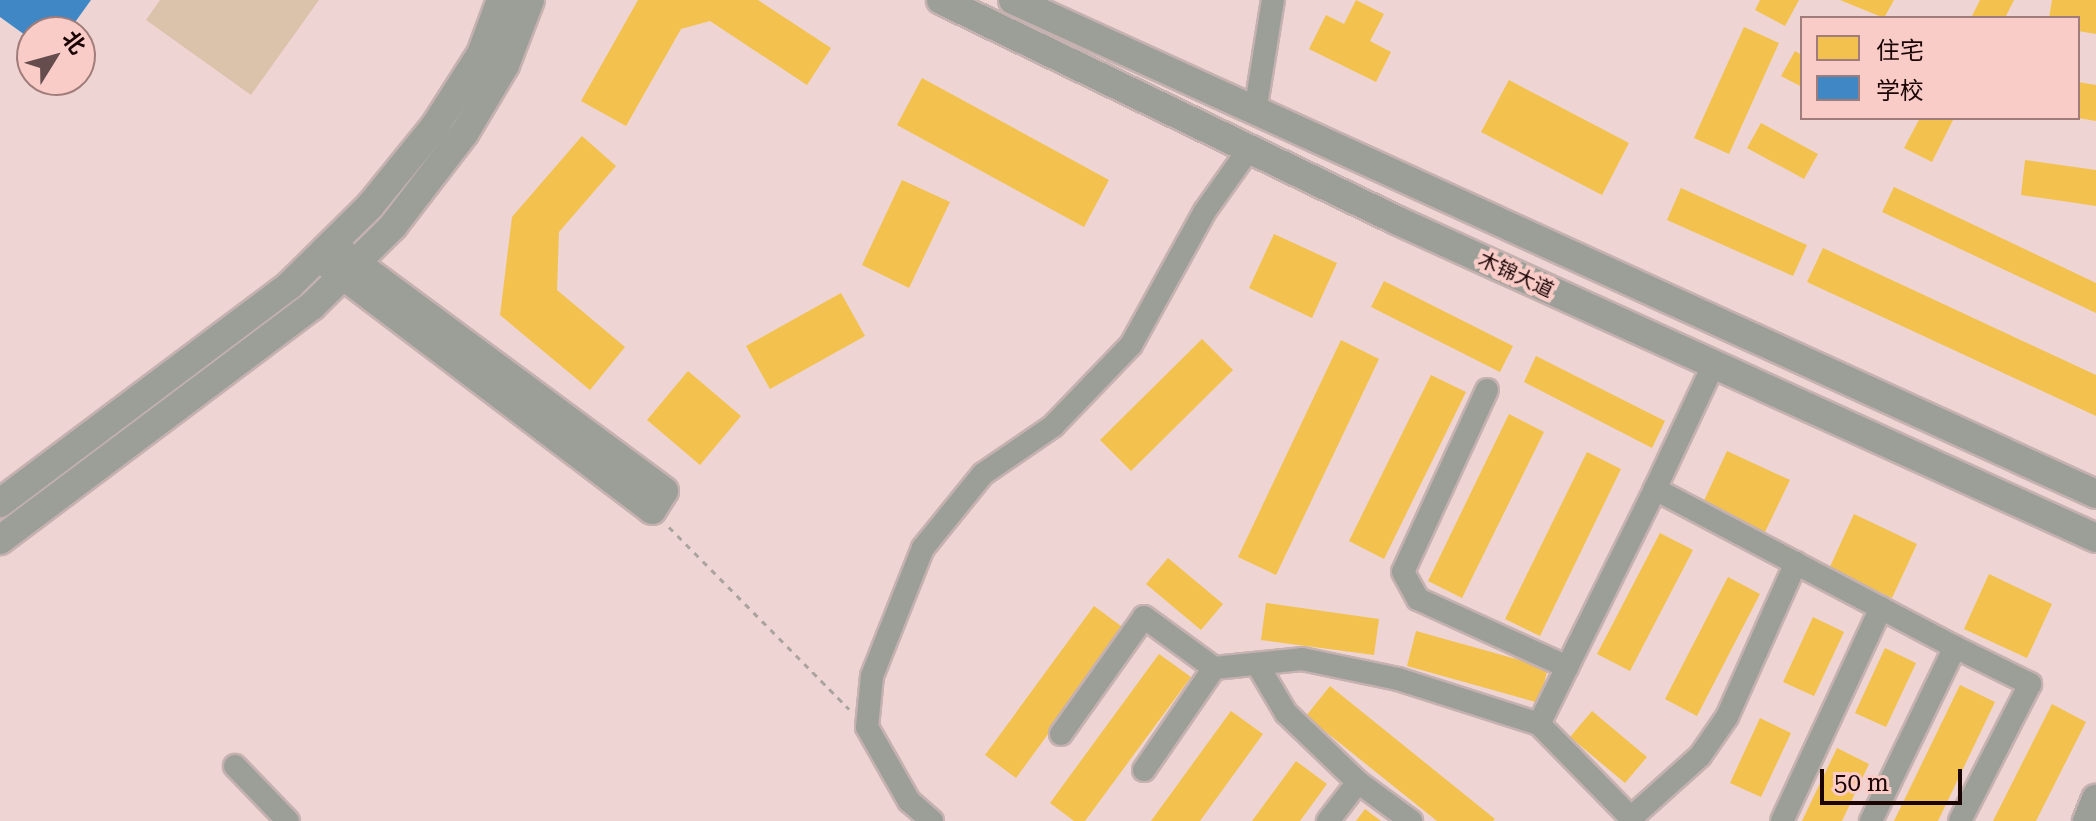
<!DOCTYPE html>
<meta charset="utf-8">
<style>
body{margin:0}
#map{position:relative;width:2096px;height:821px;overflow:hidden;background:#eed5d3;font-family:"Roboto Serif","Noto Sans SC",serif}
div>[style]{position:absolute}
.green>*{inset:0;background:#dac3aa}
.homes>*{inset:0;background:#f2c14e}
.schools>*{inset:0;background:#3f88c5}
.path>*{height:3px;margin-top:-1.5px;transform-origin:0;background:repeating-linear-gradient(90deg,#aba39f 0 6px,transparent 0 12px)}
.roads{filter:drop-shadow(2px 0 #c5b1b0) drop-shadow(-2px 0 #c5b1b0) drop-shadow(0 2px #c5b1b0) drop-shadow(0 -2px #c5b1b0)}
.minor>*{height:22px;margin:-11px;padding:0 11px;transform-origin:11px;border-radius:11px;background:#9c9f98}
.tertiary>*{height:28px;margin:-14px;padding:0 14px;transform-origin:14px;border-radius:14px;background:#9c9f98}
span{translate:-50% -50%;white-space:nowrap;text-align:center;line-height:1.15;-webkit-text-stroke:8px #f9ccc8;paint-order:stroke}
.street-label{font-size:20px;color:#1a0404}
.legend{position:absolute;left:1800px;top:16px;width:280px;height:104px;box-sizing:border-box;background:#f9ccc8;border:2px solid #a07c7a;margin:0;padding:10px 14px;list-style:none;font-size:24px;color:#1a0404}
.legend li{display:flex;align-items:center;gap:16px;height:40px}
.legend b{width:40px;border:2px solid #a07c7a}
.north{position:absolute;left:16px;top:16px;width:80px;height:80px;box-sizing:border-box;background:#f9ccc8;border:2px solid #a07c7a;border-radius:50%;rotate:53deg;font-size:22px;font-weight:700;line-height:32px;text-align:center;color:#1a0404}
.north::after{content:'';display:block;margin:auto;width:28px;height:36px;background:#644d4c;clip-path:polygon(50% 0,100% 100%,50% 72%,0 100%)}
.scale{position:absolute;left:1820px;top:769px;width:142px;height:36px;box-sizing:border-box;border:4px solid #1a0404;border-top:0;padding-left:10px;font-size:24px;line-height:28px;white-space:nowrap;color:#1a0404;-webkit-text-stroke:6px #f9ccc8;paint-order:stroke}
</style>
<div id="map">
<div class="green">
<div style="clip-path:polygon(160px 0,319px 0,251px 95px,146px 20px)"></div>
</div>
<div class="homes">
<div style="clip-path:polygon(638px 0,758px 0,831px 48px,807px 85px,710px 21px,681px 29px,626px 126px,581px 101px)"></div>
<div style="clip-path:polygon(1356px 0,1384px 14px,1370px 41px,1391px 52px,1376px 82px,1309px 49px,1326px 15px,1344px 24px)"></div>
<div style="clip-path:polygon(1760px 0,1799px 0,1785px 26px,1755px 10px)"></div>
<div style="clip-path:polygon(1840px 0,1894px 0,1884px 18px)"></div>
<div style="clip-path:polygon(1980px 0,2014px 0,2005px 18px,1971px 18px)"></div>
<div style="clip-path:polygon(2052px 0,2096px 0,2096px 34px,2078px 31px,2078px 18px,2049px 18px)"></div>
<div style="clip-path:polygon(1744px 27px,1779px 43px,1729px 154px,1694px 138px)"></div>
<div style="clip-path:polygon(1795px 51px,1802px 55px,1802px 87px,1781px 76px)"></div>
<div style="clip-path:polygon(922px 78px,1109px 180px,1084px 227px,897px 125px)"></div>
<div style="clip-path:polygon(1509px 80px,1629px 143px,1602px 195px,1481px 132px)"></div>
<div style="clip-path:polygon(2078px 82px,2096px 85px,2096px 121px,2078px 118px)"></div>
<div style="clip-path:polygon(1920px 118px,1954px 118px,1932px 162px,1904px 148px)"></div>
<div style="clip-path:polygon(1761px 123px,1818px 154px,1804px 179px,1747px 148px)"></div>
<div style="clip-path:polygon(582px 136px,616px 166px,559px 232px,557px 290px,625px 347px,590px 390px,500px 315px,512px 217px)"></div>
<div style="clip-path:polygon(2025px 160px,2096px 170px,2096px 206px,2021px 195px)"></div>
<div style="clip-path:polygon(902px 180px,950px 202px,909px 288px,862px 265px)"></div>
<div style="clip-path:polygon(1894px 187px,2096px 283px,2096px 313px,1882px 212px)"></div>
<div style="clip-path:polygon(1681px 188px,1807px 245px,1793px 276px,1667px 220px)"></div>
<div style="clip-path:polygon(1274px 234px,1337px 263px,1312px 318px,1249px 288px)"></div>
<div style="clip-path:polygon(1823px 248px,2096px 375px,2096px 416px,1807px 282px)"></div>
<div style="clip-path:polygon(1384px 281px,1513px 346px,1500px 372px,1371px 307px)"></div>
<div style="clip-path:polygon(841px 293px,865px 336px,770px 389px,746px 346px)"></div>
<div style="clip-path:polygon(1202px 339px,1233px 370px,1131px 471px,1100px 440px)"></div>
<div style="clip-path:polygon(1341px 340px,1379px 359px,1276px 575px,1238px 557px)"></div>
<div style="clip-path:polygon(1536px 356px,1665px 421px,1652px 448px,1524px 382px)"></div>
<div style="clip-path:polygon(688px 371px,741px 416px,700px 465px,647px 420px)"></div>
<div style="clip-path:polygon(1431px 375px,1466px 392px,1384px 559px,1349px 541px)"></div>
<div style="clip-path:polygon(1509px 414px,1544px 432px,1462px 598px,1428px 581px)"></div>
<div style="clip-path:polygon(1727px 451px,1790px 480px,1764px 534px,1702px 505px)"></div>
<div style="clip-path:polygon(1587px 452px,1621px 469px,1540px 636px,1505px 619px)"></div>
<div style="clip-path:polygon(1854px 514px,1917px 544px,1892px 598px,1829px 569px)"></div>
<div style="clip-path:polygon(1660px 533px,1693px 550px,1630px 671px,1597px 654px)"></div>
<div style="clip-path:polygon(1168px 558px,1223px 604px,1201px 630px,1146px 584px)"></div>
<div style="clip-path:polygon(1989px 574px,2052px 604px,2027px 658px,1964px 629px)"></div>
<div style="clip-path:polygon(1728px 577px,1760px 594px,1697px 716px,1665px 699px)"></div>
<div style="clip-path:polygon(1266px 603px,1379px 619px,1374px 655px,1261px 640px)"></div>
<div style="clip-path:polygon(1094px 606px,1125px 629px,1016px 778px,985px 755px)"></div>
<div style="clip-path:polygon(1813px 617px,1844px 632px,1814px 696px,1783px 682px)"></div>
<div style="clip-path:polygon(1416px 631px,1548px 668px,1539px 703px,1407px 666px)"></div>
<div style="clip-path:polygon(1885px 648px,1916px 663px,1886px 727px,1855px 713px)"></div>
<div style="clip-path:polygon(1159px 654px,1191px 677px,1085px 821px,1074px 821px,1050px 803px)"></div>
<div style="clip-path:polygon(1960px 685px,1995px 702px,1938px 821px,1894px 821px)"></div>
<div style="clip-path:polygon(1330px 686px,1495px 819px,1493px 821px,1437px 821px,1306px 716px)"></div>
<div style="clip-path:polygon(2052px 704px,2086px 722px,2036px 821px,1993px 821px)"></div>
<div style="clip-path:polygon(1231px 711px,1263px 734px,1200px 821px,1151px 821px)"></div>
<div style="clip-path:polygon(1592px 711px,1647px 757px,1625px 783px,1570px 737px)"></div>
<div style="clip-path:polygon(1760px 718px,1791px 733px,1761px 797px,1730px 783px)"></div>
<div style="clip-path:polygon(1837px 748px,1869px 764px,1842px 821px,1802px 821px)"></div>
<div style="clip-path:polygon(1296px 761px,1327px 784px,1300px 821px,1252px 821px)"></div>
<div style="clip-path:polygon(1365px 809px,1381px 821px,1356px 821px)"></div>
</div>
<div class="schools">
<div style="clip-path:polygon(0 0,91px 0,68px 32px,32px 32px,32px 40px,0 17px)"></div>
</div>
<div class="path">
<div style="left:669px;top:527px;width:256px;rotate:45.3deg"></div>
</div>
<div class="roads">
<div class="minor">
<div style="left:1255px;top:112px;width:113px;rotate:-80.9deg"></div>
<div style="left:1487px;top:390px;width:200px;rotate:114.8deg"></div>
<div style="left:1403px;top:572px;width:31px;rotate:61deg"></div>
<div style="left:1418px;top:599px;width:164px;rotate:24.5deg"></div>
<div style="left:1655px;top:489px;width:136px;rotate:-64.8deg"></div>
<div style="left:1955px;top:647px;width:84px;rotate:26.3deg"></div>
<div style="left:2030px;top:684px;width:154px;rotate:117.1deg"></div>
<div style="left:1257px;top:664px;width:57px;rotate:59.4deg"></div>
<div style="left:1286px;top:713px;width:100px;rotate:43.8deg"></div>
<div style="left:1358px;top:782px;width:66px;rotate:36.3deg"></div>
<div style="left:1539px;top:724px;width:262px;rotate:-63.7deg"></div>
<div style="left:1655px;top:489px;width:339px;rotate:27.8deg"></div>
<div style="left:1955px;top:647px;width:193px;rotate:115.8deg"></div>
<div style="left:1061px;top:734px;width:143px;rotate:-54.6deg"></div>
<div style="left:1144px;top:617px;width:87px;rotate:36.1deg"></div>
<div style="left:1214px;top:668px;width:88px;rotate:-5.8deg"></div>
<div style="left:1302px;top:659px;width:98px;rotate:11.8deg"></div>
<div style="left:1398px;top:679px;width:148px;rotate:17.7deg"></div>
<div style="left:1539px;top:724px;width:136px;rotate:45.6deg"></div>
<div style="left:235px;top:766px;width:76px;rotate:46.1deg"></div>
<div style="left:1144px;top:770px;width:124px;rotate:-55.5deg"></div>
<div style="left:1632px;top:817px;width:91px;rotate:-41.9deg"></div>
<div style="left:1700px;top:756px;width:47px;rotate:-55.3deg"></div>
<div style="left:1727px;top:717px;width:169px;rotate:-65.9deg"></div>
<div style="left:932px;top:821px;width:30px;rotate:-139deg"></div>
<div style="left:909px;top:801px;width:85px;rotate:-119.6deg"></div>
<div style="left:867px;top:727px;width:51px;rotate:-84.4deg"></div>
<div style="left:872px;top:676px;width:138px;rotate:-68.3deg"></div>
<div style="left:923px;top:548px;width:95px;rotate:-51deg"></div>
<div style="left:983px;top:474px;width:85px;rotate:-34.4deg"></div>
<div style="left:1053px;top:426px;width:112px;rotate:-46.1deg"></div>
<div style="left:1131px;top:345px;width:153px;rotate:-61.1deg"></div>
<div style="left:1205px;top:211px;width:76px;rotate:-54.6deg"></div>
<div style="left:1328px;top:821px;width:49px;rotate:-52.4deg"></div>
<div style="left:1782px;top:821px;width:235px;rotate:-65.1deg"></div>
</div>
<div class="tertiary">
<div style="left:941px;top:0;width:505px;rotate:25.8deg"></div>
<div style="left:1396px;top:220px;width:769px;rotate:24.43deg"></div>
<div style="left:1013px;top:0;width:1190px;rotate:24.52deg"></div>
<div style="left:319px;top:257px;width:418px;rotate:37.2deg"></div>
<div style="left:652px;top:510px;width:22px;rotate:-58deg"></div>
<div style="left:664px;top:491px;width:414px;rotate:-143.5deg"></div>
<div style="left:0;top:503px;width:363px;rotate:-36.9deg"></div>
<div style="left:290px;top:285px;width:112px;rotate:-44.6deg"></div>
<div style="left:370px;top:206px;width:103px;rotate:-50.9deg"></div>
<div style="left:435px;top:126px;width:85px;rotate:-57.4deg"></div>
<div style="left:481px;top:54px;width:58px;rotate:-69.7deg"></div>
<div style="left:0;top:540px;width:390px;rotate:-36.9deg"></div>
<div style="left:312px;top:306px;width:114px;rotate:-44.6deg"></div>
<div style="left:393px;top:226px;width:118px;rotate:-52.5deg"></div>
<div style="left:465px;top:132px;width:78px;rotate:-59.2deg"></div>
<div style="left:505px;top:65px;width:70px;rotate:-69deg"></div>
<div style="left:2087px;top:821px;width:24px;rotate:-68deg"></div>
</div>
</div>
<div class="street-label">
<span style="left:1516px;top:275px;rotate:25deg">木锦大道</span>
</div>
<ul class="legend">
<li><b style="height:22px;background:#f2c14e"></b>住宅</li>
<li><b style="height:22px;background:#3f88c5"></b>学校</li>
</ul>
<div class="north">北</div>
<div class="scale">50 m</div>
</div>
